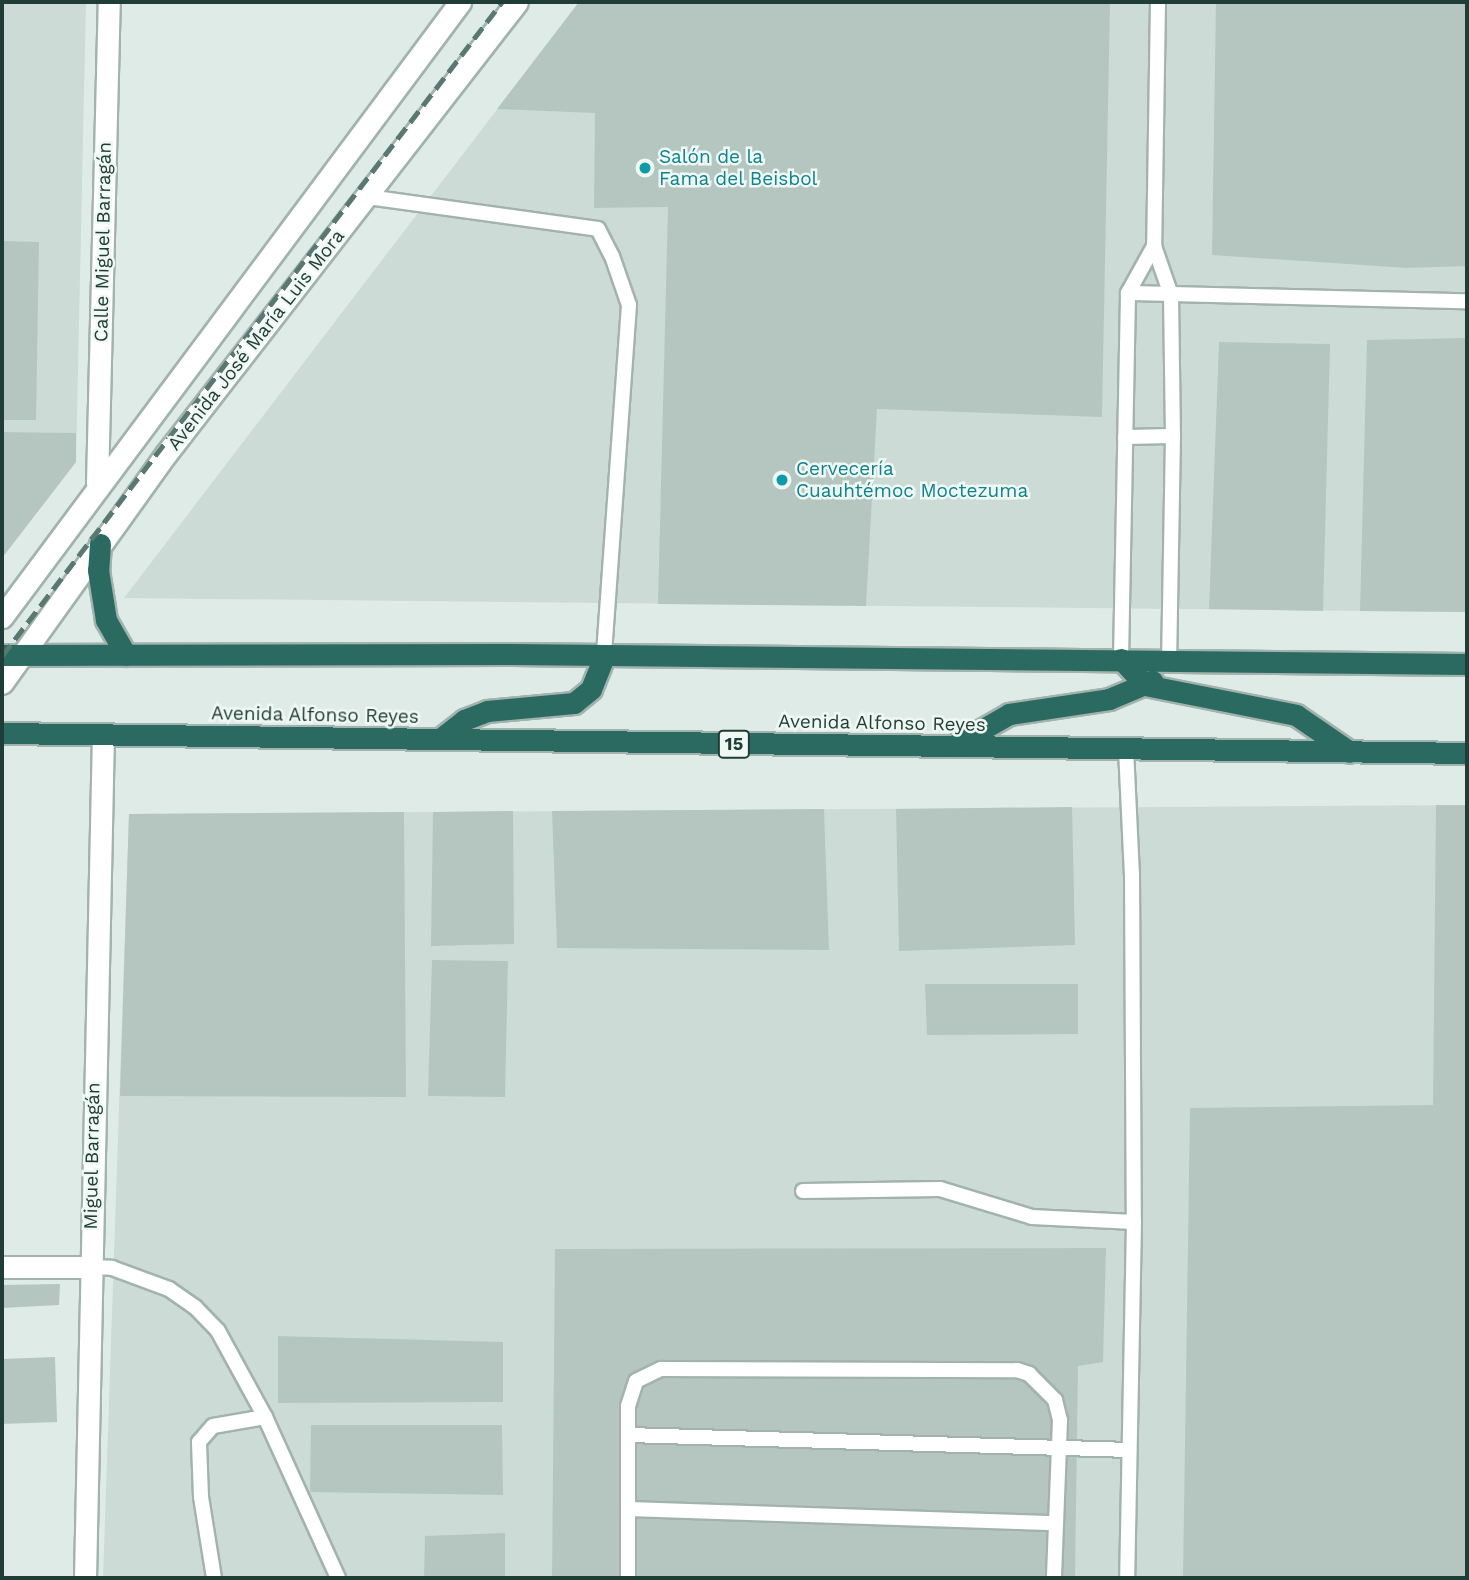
<!DOCTYPE html>
<meta charset="utf-8">
<style>
body{margin:0}
#map{position:relative;width:1469px;height:1580px;overflow:hidden;background:#dfebe7;font-family:"Work Sans",sans-serif}
div>[style]{position:absolute}
.built>*{inset:0;background:#cddbd6}
.building>*{inset:0;background:#b5c6c0}
.roads{filter:drop-shadow(2px 0 #a2b3ae) drop-shadow(-2px 0 #a2b3ae) drop-shadow(0 2px #a2b3ae) drop-shadow(0 -2px #a2b3ae)}
.lane>*{height:14px;margin:-7px;padding:0 7px;transform-origin:7px;border-radius:7px;background:#fff}
.street>*{height:21px;margin:-10.5px;padding:0 10.5px;transform-origin:10.5px;border-radius:10.5px;background:#fff}
.secondary>*{height:21px;margin:-10.5px;padding:0 10.5px;transform-origin:10.5px;border-radius:10.5px;background:#fff}
.highway>*{height:21px;margin:-10.5px;padding:0 10.5px;transform-origin:10.5px;border-radius:10.5px;background:#2a6a60}
.rail>*{height:5px;margin-top:-2.5px;transform-origin:0;background:repeating-linear-gradient(90deg,#597872 0 14px,transparent 0 21px)}
.dots>*{width:19px;height:19px;translate:-50% -50%;box-sizing:border-box;border:4px solid #f0f8f4;border-radius:50%}
span{translate:-50% -50%;white-space:nowrap;text-align:center;line-height:1.15;-webkit-text-stroke:5px #f0f8f4;paint-order:stroke}
.shield-label span{padding:2px 5px;background:#f0f8f4;border:2px solid;border-radius:5px;-webkit-text-stroke-width:0}
.shield-label{font-size:18px;color:#1f3c36;font-weight:700}
.culture-label{font-size:19px;color:#0d838f}
.left{translate:0 -50%;text-align:left}
.street-label{font-size:19px;color:#1f3c36}
.frame{position:absolute;inset:0;border:4px solid #1f3c36;pointer-events:none}
</style>
<div id="map">
<div class="built">
<div style="clip-path:polygon(2px 2px,86px 2px,76px 462px,2px 558px)"></div>
<div style="clip-path:polygon(579px 2px,1467px 2px,1467px 612px,124px 598px)"></div>
<div style="clip-path:polygon(1467px 805px,1467px 1578px,103px 1578px,129px 814px)"></div>
</div>
<div class="building">
<div style="clip-path:polygon(579px 2px,1110px 2px,1102px 417px,877px 409px,866px 606px,658px 604px,668px 207px,594px 208px,595px 113px,497px 109px)"></div>
<div style="clip-path:polygon(1216px 2px,1467px 2px,1467px 266px,1407px 268px,1212px 255px)"></div>
<div style="clip-path:polygon(2px 241px,39px 242px,36px 420px,2px 420px)"></div>
<div style="clip-path:polygon(1467px 338px,1467px 612px,1360px 611px,1367px 340px)"></div>
<div style="clip-path:polygon(1219px 342px,1330px 344px,1323px 611px,1209px 609px)"></div>
<div style="clip-path:polygon(2px 432px,76px 433px,76px 462px,2px 558px)"></div>
<div style="clip-path:polygon(1436px 805px,1467px 805px,1467px 1578px,1183px 1577px,1190px 1108px,1433px 1105px)"></div>
<div style="clip-path:polygon(1072px 807px,1075px 945px,899px 951px,896px 809px)"></div>
<div style="clip-path:polygon(824px 809px,829px 950px,557px 948px,552px 811px)"></div>
<div style="clip-path:polygon(513px 811px,514px 944px,431px 946px,433px 812px)"></div>
<div style="clip-path:polygon(404px 812px,406px 1097px,120px 1096px,129px 814px)"></div>
<div style="clip-path:polygon(432px 960px,508px 961px,505px 1097px,428px 1096px)"></div>
<div style="clip-path:polygon(925px 984px,1078px 984px,1078px 1034px,927px 1035px)"></div>
<div style="clip-path:polygon(1106px 1248px,1103px 1362px,1078px 1366px,1075px 1578px,552px 1578px,555px 1249px)"></div>
<div style="clip-path:polygon(60px 1284px,59px 1305px,2px 1308px,2px 1285px)"></div>
<div style="clip-path:polygon(278px 1336px,503px 1342px,503px 1402px,278px 1403px)"></div>
<div style="clip-path:polygon(55px 1357px,57px 1422px,2px 1424px,2px 1359px)"></div>
<div style="clip-path:polygon(311px 1425px,502px 1425px,503px 1495px,310px 1492px)"></div>
<div style="clip-path:polygon(505px 1533px,505px 1578px,424px 1578px,425px 1536px)"></div>
</div>
<div class="roads">
<div class="lane">
<div style="left:1158px;top:2px;width:244px;rotate:90.9deg"></div>
<div style="left:1154px;top:246px;width:52px;rotate:70.9deg"></div>
<div style="left:1171px;top:295px;width:141px;rotate:89.2deg"></div>
<div style="left:1173px;top:436px;width:224px;rotate:91deg"></div>
<div style="left:368px;top:197px;width:232px;rotate:7.9deg"></div>
<div style="left:598px;top:229px;width:30px;rotate:63deg"></div>
<div style="left:612px;top:256px;width:52px;rotate:70.9deg"></div>
<div style="left:629px;top:305px;width:352px;rotate:94.1deg"></div>
<div style="left:1128px;top:293px;width:339px;rotate:1.4deg"></div>
<div style="left:1125px;top:437px;width:48px;rotate:-1.2deg"></div>
<div style="left:1121px;top:659px;width:366px;rotate:-88.9deg"></div>
<div style="left:1128px;top:293px;width:54px;rotate:-61deg"></div>
<div style="left:1126px;top:749px;width:125px;rotate:87.3deg"></div>
<div style="left:1132px;top:874px;width:348px;rotate:89.7deg"></div>
<div style="left:1134px;top:1222px;width:356px;rotate:91.1deg"></div>
<div style="left:803px;top:1191px;width:137px;rotate:-0.8deg"></div>
<div style="left:940px;top:1189px;width:96px;rotate:16.9deg"></div>
<div style="left:1032px;top:1217px;width:102px;rotate:2.8deg"></div>
<div style="left:89px;top:1267px;width:23px;rotate:2deg"></div>
<div style="left:112px;top:1268px;width:61px;rotate:20.2deg"></div>
<div style="left:169px;top:1289px;width:32px;rotate:35deg"></div>
<div style="left:195px;top:1307px;width:33px;rotate:46deg"></div>
<div style="left:218px;top:1331px;width:98px;rotate:61.3deg"></div>
<div style="left:265px;top:1417px;width:177px;rotate:65.6deg"></div>
<div style="left:628px;top:1435px;width:501px;rotate:1.71deg"></div>
<div style="left:628px;top:1509px;width:428px;rotate:1.9deg"></div>
<div style="left:214px;top:1578px;width:82px;rotate:-99.1deg"></div>
<div style="left:201px;top:1497px;width:55px;rotate:-92.1deg"></div>
<div style="left:199px;top:1442px;width:21px;rotate:-49deg"></div>
<div style="left:213px;top:1426px;width:53px;rotate:-9.8deg"></div>
<div style="left:628px;top:1578px;width:172px;rotate:-90deg"></div>
<div style="left:628px;top:1406px;width:26px;rotate:-72deg"></div>
<div style="left:636px;top:1381px;width:28px;rotate:-26deg"></div>
<div style="left:661px;top:1369px;width:356px;rotate:0.2deg"></div>
<div style="left:1017px;top:1370px;width:13px;rotate:18deg"></div>
<div style="left:1029px;top:1374px;width:37px;rotate:45deg"></div>
<div style="left:1055px;top:1400px;width:21px;rotate:76deg"></div>
<div style="left:1060px;top:1420px;width:158px;rotate:92.2deg"></div>
</div>
<div class="street">
<div style="left:97px;top:483px;width:481px;rotate:-88.6deg"></div>
<div style="left:2px;top:1267px;width:87px"></div>
<div style="left:85px;top:1578px;width:844px;rotate:-88.78deg"></div>
</div>
<div class="secondary">
<div style="left:2px;top:617px;width:767px;rotate:-53.32deg"></div>
<div style="left:2px;top:683px;width:282px;rotate:-54.4deg"></div>
<div style="left:166px;top:454px;width:572px;rotate:-52.17deg"></div>
</div>
<div class="highway">
<div style="left:100px;top:544px;width:26px;rotate:94deg"></div>
<div style="left:98px;top:570px;width:51px;rotate:80.9deg"></div>
<div style="left:106px;top:620px;width:40px;rotate:60.3deg"></div>
<div style="left:2px;top:655px;width:509px;rotate:-0.11deg"></div>
<div style="left:511px;top:654px;width:956px;rotate:0.6deg"></div>
<div style="left:1121px;top:659px;width:35px;rotate:47deg"></div>
<div style="left:1145px;top:685px;width:154px;rotate:11.2deg"></div>
<div style="left:1296px;top:715px;width:65px;rotate:34.4deg"></div>
<div style="left:2px;top:733px;width:1465px;rotate:0.78deg"></div>
<div style="left:440px;top:739px;width:31px;rotate:-38deg"></div>
<div style="left:464px;top:720px;width:25px;rotate:-21deg"></div>
<div style="left:487px;top:711px;width:87px;rotate:-5.3deg"></div>
<div style="left:574px;top:703px;width:22px;rotate:-39deg"></div>
<div style="left:591px;top:689px;width:35px;rotate:-68deg"></div>
<div style="left:953px;top:746px;width:64px;rotate:-29.7deg"></div>
<div style="left:1009px;top:714px;width:101px;rotate:-8.5deg"></div>
<div style="left:1109px;top:699px;width:47px;rotate:-22.7deg"></div>
</div>
</div>
<div class="rail">
<div style="left:2px;top:656px;width:823px;rotate:-52.6deg"></div>
</div>
<div class="dots">
<div style="left:645px;top:168px;background:#0f9aa8"></div>
<div style="left:782px;top:480px;background:#0f9aa8"></div>
</div>
<div class="shield-label">
<span style="left:734px;top:744px">15</span>
</div>
<div class="culture-label">
<span class="left" style="left:659px;top:168px">Salón de la<br>Fama del Beisbol</span>
<span class="left" style="left:796px;top:480px">Cervecería<br>Cuauhtémoc Moctezuma</span>
</div>
<div class="street-label">
<span style="left:103px;top:242px;rotate:-89deg">Calle Miguel Barragán</span>
<span style="left:256px;top:340px;rotate:-52deg">Avenida José María Luis Mora</span>
<span style="left:315px;top:715px;rotate:1deg">Avenida Alfonso Reyes</span>
<span style="left:882px;top:723px;rotate:1deg">Avenida Alfonso Reyes</span>
<span style="left:92px;top:1156px;rotate:-89deg">Miguel Barragán</span>
</div>
<div class="frame"></div>
</div>
